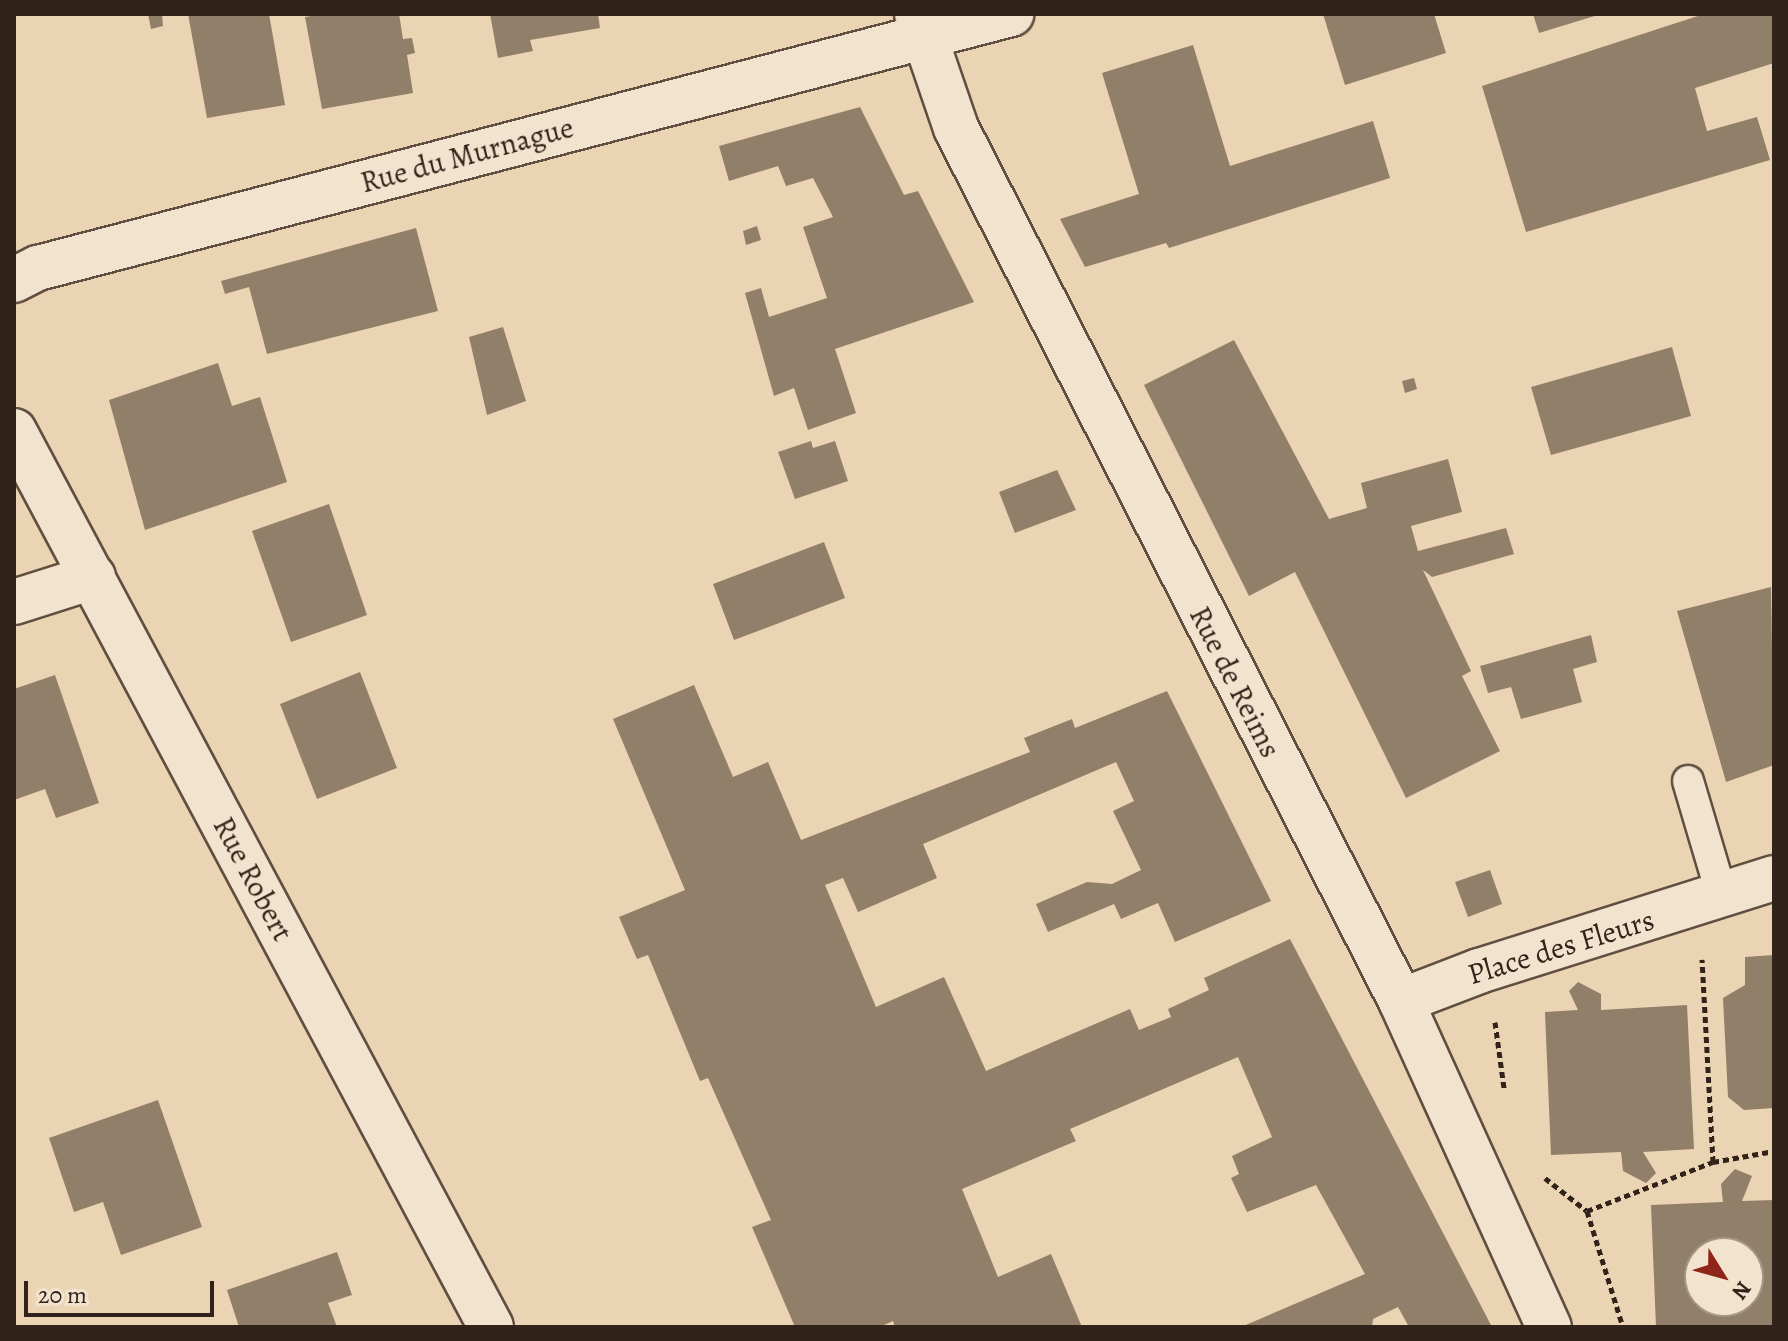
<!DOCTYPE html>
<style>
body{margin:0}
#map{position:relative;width:1788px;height:1341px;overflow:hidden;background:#ebd4b3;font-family:Alegreya,serif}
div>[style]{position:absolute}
.building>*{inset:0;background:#927f69}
.path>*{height:5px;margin-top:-2.5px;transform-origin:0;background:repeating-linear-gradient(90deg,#312319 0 6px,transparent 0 10px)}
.roads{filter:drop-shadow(2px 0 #604f40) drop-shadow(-2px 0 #604f40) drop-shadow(0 2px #604f40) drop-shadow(0 -2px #604f40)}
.lane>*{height:30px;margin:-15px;padding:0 15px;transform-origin:15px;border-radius:15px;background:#f2e3ce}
.street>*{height:44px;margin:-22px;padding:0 22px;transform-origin:22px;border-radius:22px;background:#f2e3ce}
span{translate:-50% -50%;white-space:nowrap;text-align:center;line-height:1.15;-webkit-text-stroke:8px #f2e3ce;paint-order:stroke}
.street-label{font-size:30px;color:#312319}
.frame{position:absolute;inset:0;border:16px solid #312319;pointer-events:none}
.north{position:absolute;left:1684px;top:1237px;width:80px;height:80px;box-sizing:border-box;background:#f2e3ce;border:2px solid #a59686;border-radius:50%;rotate:127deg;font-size:22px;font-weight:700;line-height:32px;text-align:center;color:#312319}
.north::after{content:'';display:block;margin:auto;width:28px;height:36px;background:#8f2418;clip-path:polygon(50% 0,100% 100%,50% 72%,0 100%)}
.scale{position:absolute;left:24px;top:1281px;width:190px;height:36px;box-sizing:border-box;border:4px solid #312319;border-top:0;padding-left:10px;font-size:24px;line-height:28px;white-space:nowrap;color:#312319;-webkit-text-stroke:6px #f2e3ce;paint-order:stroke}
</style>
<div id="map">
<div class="building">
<div style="clip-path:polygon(148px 14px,162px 14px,163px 26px,151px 29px)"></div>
<div style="clip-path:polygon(188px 14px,269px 14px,285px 105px,207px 118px)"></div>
<div style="clip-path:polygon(325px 14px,399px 14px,403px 39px,412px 38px,415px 53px,407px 55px,413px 93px,322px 109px,305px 17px)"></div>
<div style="clip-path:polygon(490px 14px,598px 14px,600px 28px,530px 40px,533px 51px,498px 58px)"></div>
<div style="clip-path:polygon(1323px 14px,1434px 14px,1446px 53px,1345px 85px)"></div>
<div style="clip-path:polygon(1533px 14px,1598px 14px,1598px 15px,1539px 33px)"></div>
<div style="clip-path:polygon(1704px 14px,1774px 14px,1774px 63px,1695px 88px,1707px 131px,1757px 117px,1770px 160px,1526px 232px,1482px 86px)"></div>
<div style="clip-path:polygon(1193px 45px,1230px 166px,1373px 121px,1390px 178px,1169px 248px,1166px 243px,1085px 267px,1060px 219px,1139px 194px,1102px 73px)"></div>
<div style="clip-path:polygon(860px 107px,904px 195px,918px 191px,974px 302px,835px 349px,856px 413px,808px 430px,794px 388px,774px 396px,745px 293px,761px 288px,769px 317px,827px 298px,803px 227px,833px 217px,813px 178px,786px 186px,778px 166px,729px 181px,719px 146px)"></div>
<div style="clip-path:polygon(757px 226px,761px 240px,746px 245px,743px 231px)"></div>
<div style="clip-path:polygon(416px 228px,438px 311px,267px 354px,249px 287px,225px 294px,221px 281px)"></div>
<div style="clip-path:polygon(503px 327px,526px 401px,487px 415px,469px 337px)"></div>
<div style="clip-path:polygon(1234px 340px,1329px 519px,1367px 508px,1361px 483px,1448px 459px,1462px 512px,1411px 526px,1418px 551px,1506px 528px,1514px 554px,1432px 577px,1423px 570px,1471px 671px,1462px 676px,1500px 751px,1406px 798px,1295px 572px,1249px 596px,1144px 385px)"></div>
<div style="clip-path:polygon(1672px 347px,1691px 416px,1551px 455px,1531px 387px)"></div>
<div style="clip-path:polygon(218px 363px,232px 406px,260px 397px,287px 482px,145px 530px,109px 400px)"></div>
<div style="clip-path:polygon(1414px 378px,1417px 389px,1405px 393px,1402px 381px)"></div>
<div style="clip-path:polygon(811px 441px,813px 448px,835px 441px,848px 481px,795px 499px,778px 452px)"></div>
<div style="clip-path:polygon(1057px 470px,1076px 510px,1015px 533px,999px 492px)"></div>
<div style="clip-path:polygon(329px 504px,367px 615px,291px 642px,252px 531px)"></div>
<div style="clip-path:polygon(824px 542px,845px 598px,734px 640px,713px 584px)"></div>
<div style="clip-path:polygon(1771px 587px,1774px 765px,1726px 782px,1677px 611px)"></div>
<div style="clip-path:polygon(1591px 635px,1597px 662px,1573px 669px,1582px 702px,1521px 719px,1511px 687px,1488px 693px,1480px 666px)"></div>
<div style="clip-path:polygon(360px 672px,397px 768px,317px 799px,280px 704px)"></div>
<div style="clip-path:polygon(55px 675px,99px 803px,56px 818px,45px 789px,14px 800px,14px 689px)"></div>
<div style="clip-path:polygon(694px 685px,733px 777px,768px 762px,801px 840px,1030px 752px,1024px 738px,1072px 719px,1075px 728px,1167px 691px,1271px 901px,1175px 942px,1158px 903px,1121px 919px,1114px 904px,1048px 932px,1036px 904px,1087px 882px,1112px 884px,1141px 870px,1113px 811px,1134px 801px,1116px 762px,923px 844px,937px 878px,858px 912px,843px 878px,825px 885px,876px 1007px,944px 977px,986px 1071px,1130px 1009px,1139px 1030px,1171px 1017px,1168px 1009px,1209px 990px,1204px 978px,1290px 939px,1492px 1327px,1409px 1327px,1398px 1307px,1373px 1319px,1372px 1327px,1241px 1327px,1365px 1274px,1316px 1185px,1247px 1212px,1231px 1178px,1239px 1174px,1232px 1156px,1272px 1137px,1238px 1057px,1070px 1129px,1076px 1141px,962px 1189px,998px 1277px,1051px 1254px,1082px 1327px,895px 1327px,893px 1321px,880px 1327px,795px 1327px,752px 1227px,771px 1220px,708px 1078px,700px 1081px,648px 955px,637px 959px,619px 917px,685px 890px,613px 719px)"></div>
<div style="clip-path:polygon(1490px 870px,1502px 904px,1468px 917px,1455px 882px)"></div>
<div style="clip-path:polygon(1774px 955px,1774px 1108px,1744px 1110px,1728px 1097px,1723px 998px,1745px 985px,1745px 957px)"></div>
<div style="clip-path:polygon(1578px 982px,1601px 994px,1601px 1010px,1687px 1005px,1694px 1149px,1643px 1152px,1656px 1173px,1646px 1183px,1623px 1171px,1621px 1152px,1551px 1155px,1545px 1012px,1578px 1010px,1569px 991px)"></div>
<div style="clip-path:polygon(158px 1100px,202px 1227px,121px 1255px,103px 1202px,74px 1212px,49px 1138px)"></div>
<div style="clip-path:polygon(evenodd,1735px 1169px,1752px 1176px,1742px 1201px,1774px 1200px,1774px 1327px,1656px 1327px,1651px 1205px,1723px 1202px,1721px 1184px,1735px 1169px,1700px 1253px,1748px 1253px,1748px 1301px,1700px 1301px,1700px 1253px)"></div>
<div style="clip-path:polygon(337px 1252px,352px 1295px,328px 1303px,337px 1327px,239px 1327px,227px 1290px)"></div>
</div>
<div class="path">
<div style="left:1495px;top:1022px;width:67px;rotate:82.2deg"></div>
<div style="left:1713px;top:1162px;width:62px;rotate:-10.2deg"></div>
<div style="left:1545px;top:1178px;width:53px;rotate:38.2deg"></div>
<div style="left:1587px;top:1211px;width:121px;rotate:72.8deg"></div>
<div style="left:1587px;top:1211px;width:135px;rotate:-21.3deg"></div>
<div style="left:1713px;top:1162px;width:203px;rotate:-93.1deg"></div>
</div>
<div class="roads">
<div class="lane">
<div style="left:1688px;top:781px;width:120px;rotate:73.5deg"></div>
</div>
<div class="street">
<div style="left:917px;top:14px;width:120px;rotate:71.1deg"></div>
<div style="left:956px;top:128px;width:980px;rotate:62.99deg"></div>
<div style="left:1401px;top:1001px;width:358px;rotate:65.6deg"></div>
<div style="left:14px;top:280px;width:27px;rotate:-27deg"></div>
<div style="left:38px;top:268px;width:1006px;rotate:-14.63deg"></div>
<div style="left:14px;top:431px;width:1015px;rotate:61.97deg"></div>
<div style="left:14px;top:602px;width:83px;rotate:-17.6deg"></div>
<div style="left:1401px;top:1001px;width:84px;rotate:-21deg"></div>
<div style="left:1479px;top:971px;width:309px;rotate:-17.5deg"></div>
</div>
</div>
<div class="street-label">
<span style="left:467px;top:155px;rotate:-15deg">Rue du Murnague</span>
<span style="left:1235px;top:682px;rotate:63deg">Rue de Reims</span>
<span style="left:253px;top:879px;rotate:62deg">Rue Robert</span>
<span style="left:1561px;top:947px;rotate:-17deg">Place des Fleurs</span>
</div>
<div class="frame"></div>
<div class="north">N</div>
<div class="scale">20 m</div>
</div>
